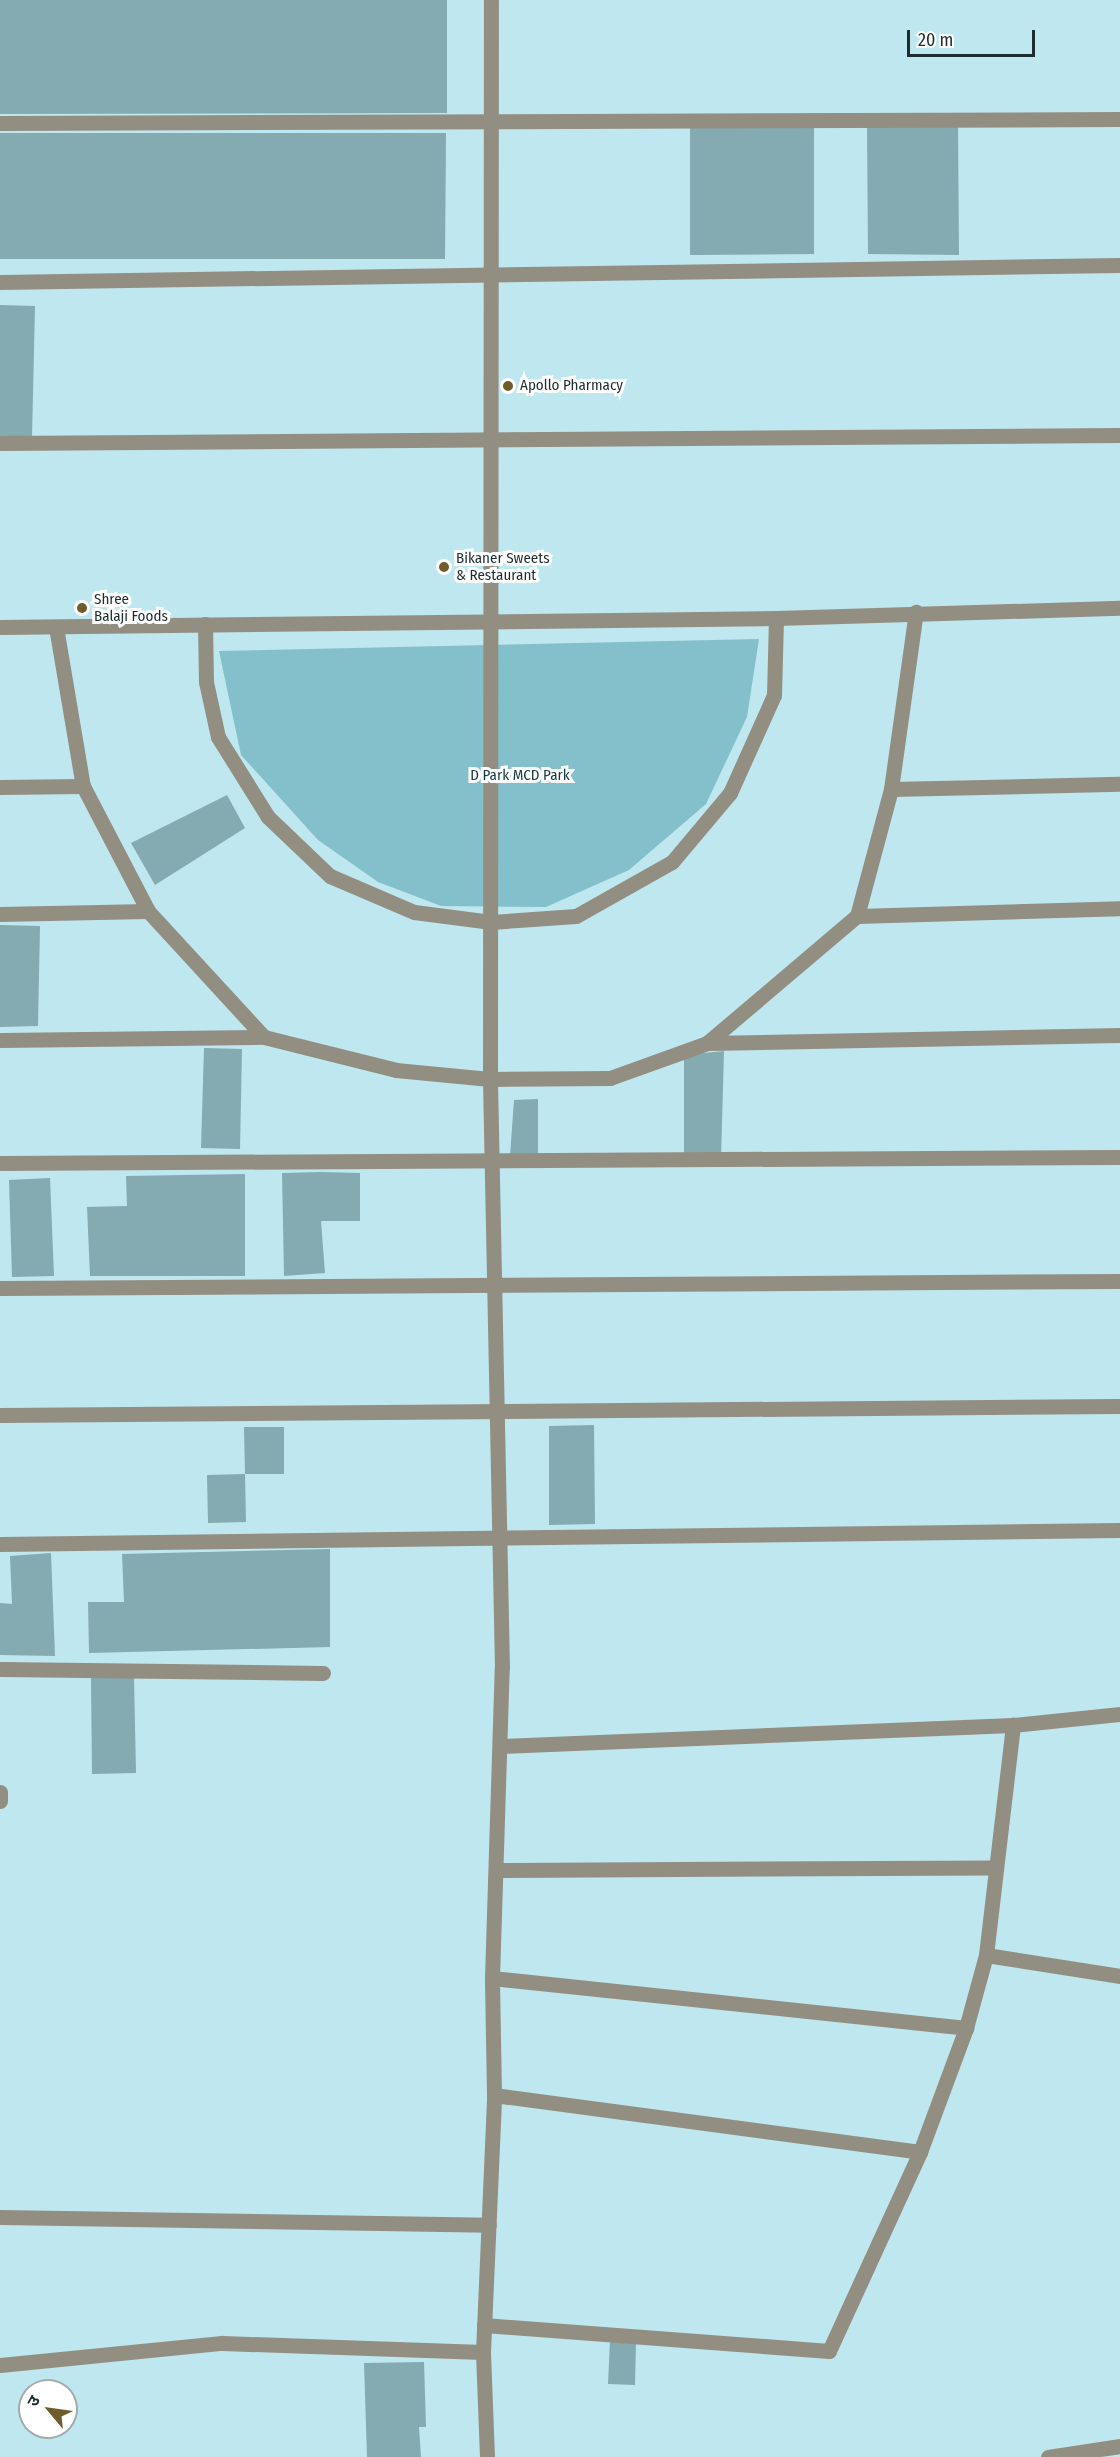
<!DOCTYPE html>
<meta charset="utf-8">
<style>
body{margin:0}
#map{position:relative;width:1120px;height:2457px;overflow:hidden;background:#bfe7ef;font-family:"Fira Sans Condensed","Noto Sans Devanagari",sans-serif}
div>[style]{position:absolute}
.green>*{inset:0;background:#84c0cb}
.building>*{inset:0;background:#84aab2}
.minor>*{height:15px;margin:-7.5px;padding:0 7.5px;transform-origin:7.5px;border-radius:7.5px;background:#938e82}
.dots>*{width:16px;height:16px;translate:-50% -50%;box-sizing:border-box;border:3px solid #fff;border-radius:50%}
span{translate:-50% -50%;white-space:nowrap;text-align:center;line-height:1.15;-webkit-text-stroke:6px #fff;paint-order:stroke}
.poi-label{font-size:15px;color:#1e2e30}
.left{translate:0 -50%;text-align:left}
.park-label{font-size:15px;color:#153a41}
.north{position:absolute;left:18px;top:2379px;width:60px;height:60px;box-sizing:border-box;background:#fff;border:2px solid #a5abac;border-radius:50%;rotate:299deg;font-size:16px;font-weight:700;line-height:24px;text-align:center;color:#1e2e30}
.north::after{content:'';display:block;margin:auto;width:21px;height:27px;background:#6e5c2a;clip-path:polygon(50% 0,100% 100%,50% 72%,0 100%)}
.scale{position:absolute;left:907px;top:30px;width:128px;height:27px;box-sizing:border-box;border:3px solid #1e2e30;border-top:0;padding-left:8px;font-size:18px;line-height:21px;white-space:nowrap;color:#1e2e30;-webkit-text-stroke:4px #fff;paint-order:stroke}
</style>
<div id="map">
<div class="green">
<div style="clip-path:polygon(759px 639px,747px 717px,706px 804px,629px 870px,546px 907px,441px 906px,378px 882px,318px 840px,241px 755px,219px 651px)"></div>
</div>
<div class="building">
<div style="clip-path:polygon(0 0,447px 0,447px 113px,0 114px)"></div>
<div style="clip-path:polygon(958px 123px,959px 255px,868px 254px,867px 125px)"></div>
<div style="clip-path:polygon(814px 125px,814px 254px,690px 255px,690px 126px)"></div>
<div style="clip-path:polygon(0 133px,446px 133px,445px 259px,0 259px)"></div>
<div style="clip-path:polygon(0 305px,35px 306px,32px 437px,0 436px)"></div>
<div style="clip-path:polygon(227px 795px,245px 828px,155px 885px,131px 843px)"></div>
<div style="clip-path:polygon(0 925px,40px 926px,38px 1026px,0 1027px)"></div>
<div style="clip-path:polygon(204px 1048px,242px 1049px,240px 1149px,201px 1148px)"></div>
<div style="clip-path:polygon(724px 1051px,721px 1158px,684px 1159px,684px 1055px)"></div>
<div style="clip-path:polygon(538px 1099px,538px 1159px,510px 1156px,514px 1100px)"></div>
<div style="clip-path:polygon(321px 1172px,360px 1173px,360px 1221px,321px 1221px,325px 1273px,284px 1276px,282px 1173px)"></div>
<div style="clip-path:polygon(245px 1174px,245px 1276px,90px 1276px,87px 1207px,127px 1206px,126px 1176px)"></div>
<div style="clip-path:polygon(50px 1178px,54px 1276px,12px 1277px,9px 1180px)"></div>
<div style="clip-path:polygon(594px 1425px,595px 1524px,549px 1525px,549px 1426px)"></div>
<div style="clip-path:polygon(244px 1427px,284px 1427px,284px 1474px,245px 1474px)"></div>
<div style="clip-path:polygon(245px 1474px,246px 1522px,208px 1523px,207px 1475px)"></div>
<div style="clip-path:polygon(330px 1549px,330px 1647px,89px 1653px,88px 1602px,124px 1602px,122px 1554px)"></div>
<div style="clip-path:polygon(51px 1553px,55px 1656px,0 1655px,0 1603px,12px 1604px,10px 1556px)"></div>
<div style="clip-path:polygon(134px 1677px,136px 1773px,92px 1774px,91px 1678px)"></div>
<div style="clip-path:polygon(610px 2340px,636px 2341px,635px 2385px,608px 2384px)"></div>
<div style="clip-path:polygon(424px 2362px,426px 2427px,419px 2427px,421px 2457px,367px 2457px,364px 2363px)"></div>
</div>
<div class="minor">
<div style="left:0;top:123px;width:1120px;rotate:-0.2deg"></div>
<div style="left:0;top:282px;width:1120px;rotate:-0.87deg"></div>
<div style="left:0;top:443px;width:1120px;rotate:-0.41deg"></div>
<div style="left:205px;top:624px;width:58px;rotate:89deg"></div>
<div style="left:206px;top:682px;width:56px;rotate:77.7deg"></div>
<div style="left:218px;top:737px;width:94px;rotate:58deg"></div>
<div style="left:268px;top:817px;width:86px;rotate:43.6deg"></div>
<div style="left:330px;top:876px;width:91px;rotate:23.2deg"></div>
<div style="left:414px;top:912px;width:78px;rotate:7.4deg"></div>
<div style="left:491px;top:922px;width:85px;rotate:-4deg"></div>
<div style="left:576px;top:916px;width:110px;rotate:-29.4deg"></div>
<div style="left:672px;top:862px;width:90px;rotate:-50deg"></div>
<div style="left:730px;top:793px;width:107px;rotate:-65.8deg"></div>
<div style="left:774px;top:695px;width:77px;rotate:-88.5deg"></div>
<div style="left:0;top:627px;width:776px;rotate:-0.66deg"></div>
<div style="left:776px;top:618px;width:344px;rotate:-1.7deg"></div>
<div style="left:56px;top:627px;width:161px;rotate:80.4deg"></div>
<div style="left:83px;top:786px;width:141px;rotate:62.5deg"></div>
<div style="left:148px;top:911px;width:171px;rotate:47.4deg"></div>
<div style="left:264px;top:1037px;width:136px;rotate:14deg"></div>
<div style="left:396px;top:1070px;width:94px;rotate:5.5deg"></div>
<div style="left:490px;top:1079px;width:120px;rotate:-0.5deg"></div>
<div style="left:610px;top:1078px;width:103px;rotate:-19.8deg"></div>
<div style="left:707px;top:1043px;width:197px;rotate:-40.3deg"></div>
<div style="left:857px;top:916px;width:131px;rotate:-75deg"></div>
<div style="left:891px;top:789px;width:179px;rotate:-82deg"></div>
<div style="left:0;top:787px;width:83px;rotate:-0.7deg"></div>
<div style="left:891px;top:789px;width:229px;rotate:-1.3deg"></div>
<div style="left:0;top:914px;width:148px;rotate:-1.2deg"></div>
<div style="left:857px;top:916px;width:263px;rotate:-1.7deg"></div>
<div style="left:0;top:1040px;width:264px;rotate:-0.7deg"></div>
<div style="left:707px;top:1043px;width:413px;rotate:-1.1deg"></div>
<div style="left:0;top:1163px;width:1120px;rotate:-0.31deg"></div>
<div style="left:0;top:1288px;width:1120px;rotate:-0.36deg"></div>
<div style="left:0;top:1415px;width:1120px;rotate:-0.46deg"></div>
<div style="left:0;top:1544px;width:1120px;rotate:-0.72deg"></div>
<div style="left:0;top:1669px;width:323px;rotate:0.7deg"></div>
<div style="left:500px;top:1746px;width:513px;rotate:-2.34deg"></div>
<div style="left:1013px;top:1725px;width:108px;rotate:-5.9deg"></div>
<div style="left:0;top:1792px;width:9px;rotate:90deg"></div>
<div style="left:498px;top:1870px;width:498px;rotate:-0.3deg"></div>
<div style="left:986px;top:1955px;width:136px;rotate:8.9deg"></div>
<div style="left:492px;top:1978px;width:477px;rotate:6deg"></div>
<div style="left:494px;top:2095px;width:430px;rotate:7.6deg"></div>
<div style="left:0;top:2217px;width:489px;rotate:0.9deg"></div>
<div style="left:484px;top:2325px;width:346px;rotate:4.3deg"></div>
<div style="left:829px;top:2351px;width:219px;rotate:-65.4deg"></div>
<div style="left:920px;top:2152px;width:132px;rotate:-69.6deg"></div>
<div style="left:966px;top:2028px;width:76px;rotate:-74.7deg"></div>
<div style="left:986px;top:1955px;width:232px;rotate:-83.3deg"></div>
<div style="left:0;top:2365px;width:223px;rotate:-5.7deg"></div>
<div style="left:222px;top:2343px;width:261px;rotate:2deg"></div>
<div style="left:487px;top:2457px;width:105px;rotate:-92.2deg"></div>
<div style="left:483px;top:2352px;width:257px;rotate:-87.5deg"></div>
<div style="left:494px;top:2095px;width:117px;rotate:-91deg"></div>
<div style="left:492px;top:1978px;width:310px;rotate:-88.2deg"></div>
<div style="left:502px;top:1668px;width:589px;rotate:-91.17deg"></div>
<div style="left:490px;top:1079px;width:1079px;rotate:-89.95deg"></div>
<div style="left:1048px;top:2457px;width:73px;rotate:-8.7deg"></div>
</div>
<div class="dots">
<div style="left:508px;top:386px;background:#6e5c2a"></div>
<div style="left:444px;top:567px;background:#6e5c2a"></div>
<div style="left:82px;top:608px;background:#6e5c2a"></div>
</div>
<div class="poi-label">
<span class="left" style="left:520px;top:386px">Apollo Pharmacy</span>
<span class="left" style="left:456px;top:567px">Bikaner Sweets<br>&amp; Restaurant</span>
<span class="left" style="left:94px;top:608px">Shree<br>Balaji Foods</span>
</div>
<div class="park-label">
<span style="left:520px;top:776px">D Park MCD Park</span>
</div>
<div class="north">उ</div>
<div class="scale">20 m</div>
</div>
